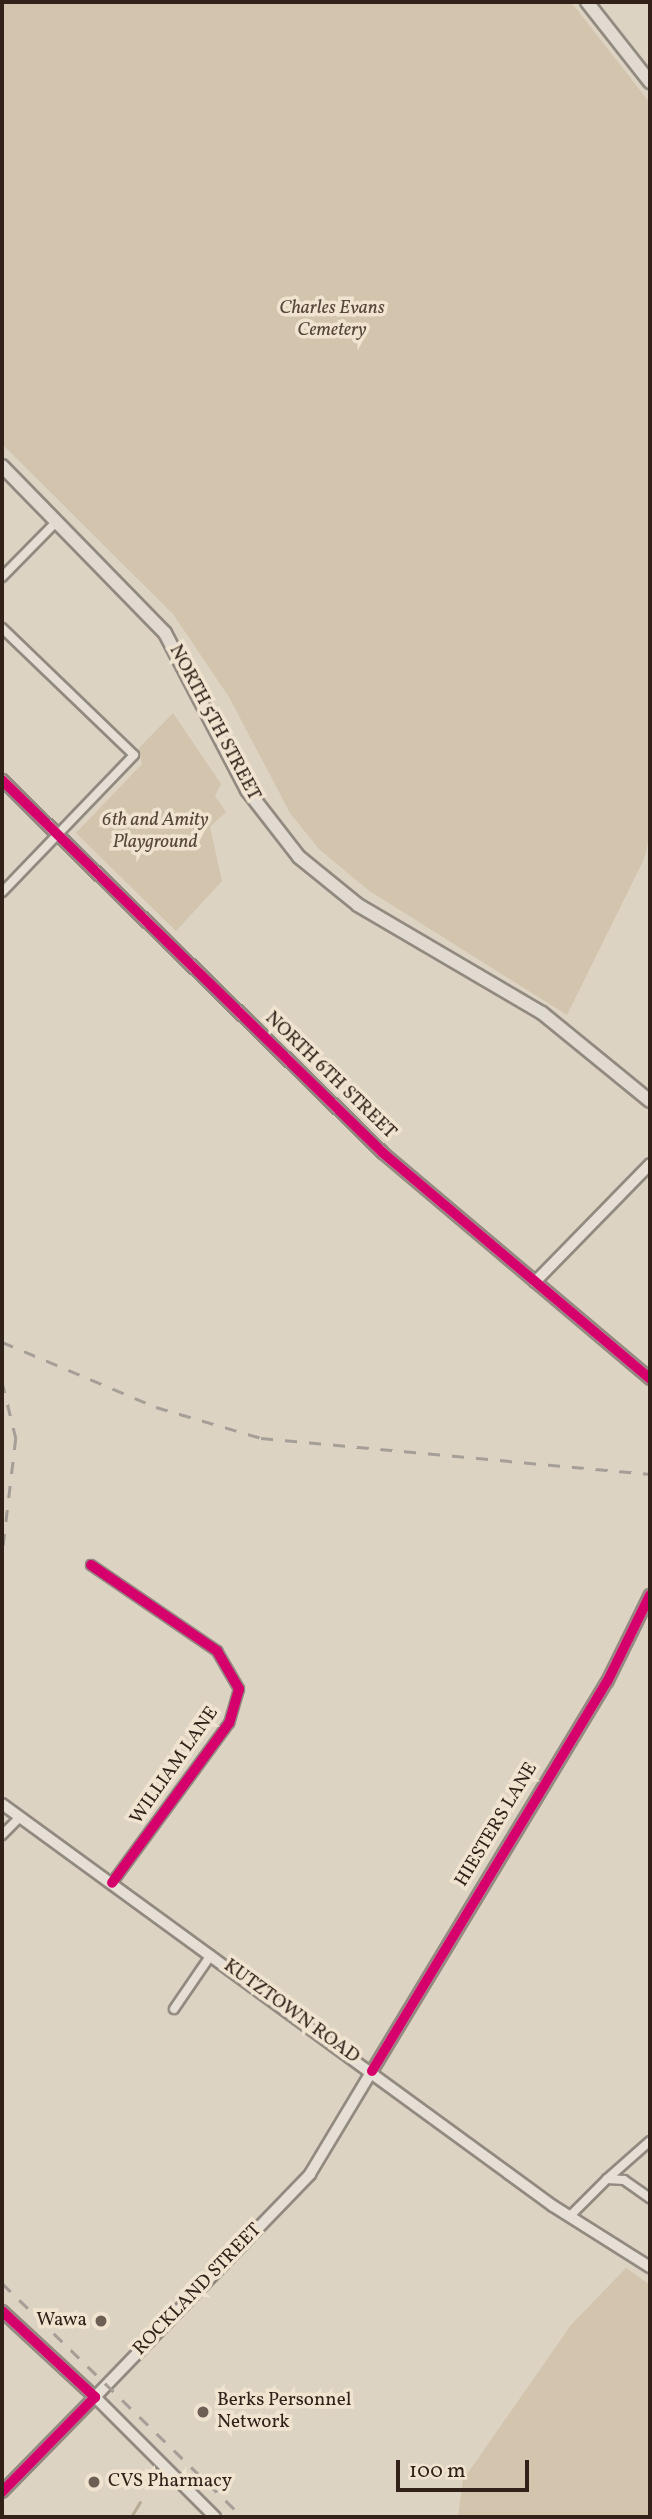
<!DOCTYPE html>
<style>
body{margin:0}
#map{position:relative;width:652px;height:2519px;overflow:hidden;background:#ddd3c2;font-family:Vollkorn,serif}
div>[style]{position:absolute}
.green>*{inset:0;background:#d2c4ad}
.stream>*{height:2.5px;margin:-1.25px;padding:0 1.25px;transform-origin:1.25px;border-radius:1.25px;background:#b9aa94}
.roads{filter:drop-shadow(2px 0 #928a80) drop-shadow(-2px 0 #928a80) drop-shadow(0 2px #928a80) drop-shadow(0 -2px #928a80)}
.minor>*{height:8px;margin:-4px;padding:0 4px;transform-origin:4px;border-radius:4px;background:#e5dfd6}
.tertiary>*{height:10px;margin:-5px;padding:0 5px;transform-origin:5px;border-radius:5px;background:#e5dfd6}
.secondary>*{height:10px;margin:-5px;padding:0 5px;transform-origin:5px;border-radius:5px;background:#e5dfd6}
.primary>*{height:12px;margin:-6px;padding:0 6px;transform-origin:6px;border-radius:6px;background:#e0dad0}
.rail>*{height:2.5px;margin-top:-1.25px;transform-origin:0;background:repeating-linear-gradient(90deg,#a59f98 0 12px,transparent 0 24px)}
.cycleway>*{height:10px;margin:-5px;padding:0 5px;transform-origin:5px;border-radius:5px;background:#d6006c}
.dots>*{width:19px;height:19px;translate:-50% -50%;box-sizing:border-box;border:4px solid #f0e4d0;border-radius:50%}
span{translate:-50% -50%;white-space:nowrap;text-align:center;line-height:1.15;-webkit-text-stroke:7px #f0e4d0;paint-order:stroke}
.park-label{font-size:19px;color:#57463a;font-style:italic}
.street-label{font-size:19px;color:#312119}
.poi-label{font-size:19px;color:#312119}
.right{translate:-100% -50%;text-align:right}
.left{translate:0 -50%;text-align:left}
.frame{position:absolute;inset:0;border:4px solid #312119;pointer-events:none}
.scale{position:absolute;left:396px;top:2460px;width:133px;height:32px;box-sizing:border-box;border:4px solid #312119;border-top:0;padding-left:9px;font-size:21px;line-height:24px;white-space:nowrap;color:#312119;-webkit-text-stroke:5px #f0e4d0;paint-order:stroke}
</style>
<div id="map">
<div class="green">
<div style="clip-path:polygon(2px 2px,571px 2px,650px 103px,650px 834px,644px 859px,567px 1015px,368px 890px,319px 849px,290px 813px,229px 697px,173px 614px,2px 444px)"></div>
<div style="clip-path:polygon(173px 713px,221px 784px,215px 796px,226px 812px,210px 827px,222px 881px,176px 931px,76px 833px,142px 764px,139px 748px)"></div>
<div style="clip-path:polygon(626px 2268px,650px 2285px,650px 2517px,458px 2517px,463px 2480px,571px 2325px)"></div>
</div>
<div class="stream">
<div style="left:131px;top:2517px;width:17px;rotate:-59deg"></div>
</div>
<div class="roads">
<div class="minor">
<div style="left:2px;top:577px;width:76px;rotate:-45.5deg"></div>
<div style="left:2px;top:628px;width:183px;rotate:43.9deg"></div>
<div style="left:134px;top:755px;width:190px;rotate:133.9deg"></div>
<div style="left:91px;top:1565px;width:153px;rotate:34.3deg"></div>
<div style="left:217px;top:1651px;width:44px;rotate:59.9deg"></div>
<div style="left:239px;top:1689px;width:35px;rotate:106deg"></div>
<div style="left:229px;top:1723px;width:198px;rotate:126.2deg"></div>
<div style="left:2px;top:1835px;width:25px;rotate:-45deg"></div>
<div style="left:174px;top:2009px;width:65px;rotate:-55.6deg"></div>
<div style="left:607px;top:2179px;width:57px;rotate:-41.5deg"></div>
<div style="left:570px;top:2216px;width:52px;rotate:-45deg"></div>
<div style="left:607px;top:2179px;width:17px;rotate:3deg"></div>
<div style="left:624px;top:2180px;width:32px;rotate:35deg"></div>
</div>
<div class="tertiary">
<div style="left:2px;top:780px;width:533px;rotate:44.39deg"></div>
<div style="left:383px;top:1153px;width:350px;rotate:40.2deg"></div>
<div style="left:535px;top:1282px;width:165px;rotate:-45.7deg"></div>
<div style="left:372px;top:2071px;width:454px;rotate:-58.9deg"></div>
<div style="left:607px;top:1682px;width:97px;rotate:-63.7deg"></div>
<div style="left:2px;top:2311px;width:127px;rotate:42.8deg"></div>
<div style="left:95px;top:2397px;width:133px;rotate:134.4deg"></div>
</div>
<div class="secondary">
<div style="left:2px;top:1804px;width:682px;rotate:36.11deg"></div>
<div style="left:553px;top:2206px;width:115px;rotate:32.2deg"></div>
<div style="left:215px;top:2517px;width:170px;rotate:-135deg"></div>
<div style="left:95px;top:2397px;width:310px;rotate:-46deg"></div>
<div style="left:310px;top:2174px;width:120px;rotate:-59deg"></div>
</div>
<div class="primary">
<div style="left:587px;top:2px;width:102px;rotate:51.8deg"></div>
<div style="left:2px;top:466px;width:233px;rotate:45.7deg"></div>
<div style="left:165px;top:633px;width:177px;rotate:62.4deg"></div>
<div style="left:247px;top:790px;width:85px;rotate:52.2deg"></div>
<div style="left:299px;top:857px;width:76px;rotate:39.1deg"></div>
<div style="left:358px;top:905px;width:213px;rotate:30.4deg"></div>
<div style="left:542px;top:1013px;width:139px;rotate:39.2deg"></div>
</div>
</div>
<div class="rail">
<div style="left:2px;top:1342px;width:167px;rotate:22.9deg"></div>
<div style="left:156px;top:1407px;width:109px;rotate:16.4deg"></div>
<div style="left:261px;top:1438px;width:391px;rotate:5.3deg"></div>
<div style="left:2px;top:1381px;width:59px;rotate:76.2deg"></div>
<div style="left:16px;top:1438px;width:121px;rotate:96.7deg"></div>
<div style="left:2px;top:2283px;width:336px;rotate:44.2deg"></div>
</div>
<div class="cycleway">
<div style="left:2px;top:780px;width:533px;rotate:44.39deg"></div>
<div style="left:383px;top:1153px;width:350px;rotate:40.2deg"></div>
<div style="left:91px;top:1565px;width:153px;rotate:34.3deg"></div>
<div style="left:217px;top:1651px;width:44px;rotate:59.9deg"></div>
<div style="left:239px;top:1689px;width:35px;rotate:106deg"></div>
<div style="left:229px;top:1723px;width:198px;rotate:126.2deg"></div>
<div style="left:372px;top:2071px;width:454px;rotate:-58.9deg"></div>
<div style="left:607px;top:1682px;width:97px;rotate:-63.7deg"></div>
<div style="left:2px;top:2311px;width:127px;rotate:42.8deg"></div>
<div style="left:95px;top:2397px;width:133px;rotate:134.4deg"></div>
</div>
<div class="dots">
<div style="left:101px;top:2321px;background:#6d5f54"></div>
<div style="left:203px;top:2412px;background:#6d5f54"></div>
<div style="left:94px;top:2482px;background:#6d5f54"></div>
</div>
<div class="park-label">
<span style="left:332px;top:320px">Charles Evans<br>Cemetery</span>
<span style="left:155px;top:832px">6th and Amity<br>Playground</span>
</div>
<div class="street-label">
<span style="left:214px;top:723px;rotate:62deg">NORTH 5TH STREET</span>
<span style="left:330px;top:1076px;rotate:44deg">NORTH 6TH STREET</span>
<span style="left:175px;top:1766px;rotate:-55deg">WILLIAM LANE</span>
<span style="left:497px;top:1825px;rotate:-59deg">HIESTERS LANE</span>
<span style="left:291px;top:2012px;rotate:36deg">KUTZTOWN ROAD</span>
<span style="left:198px;top:2290px;rotate:-46deg">ROCKLAND STREET</span>
</div>
<div class="poi-label">
<span class="right" style="left:87px;top:2321px">Wawa</span>
<span class="left" style="left:217px;top:2412px">Berks Personnel<br>Network</span>
<span class="left" style="left:108px;top:2482px">CVS Pharmacy</span>
</div>
<div class="frame"></div>
<div class="scale">100 m</div>
</div>
